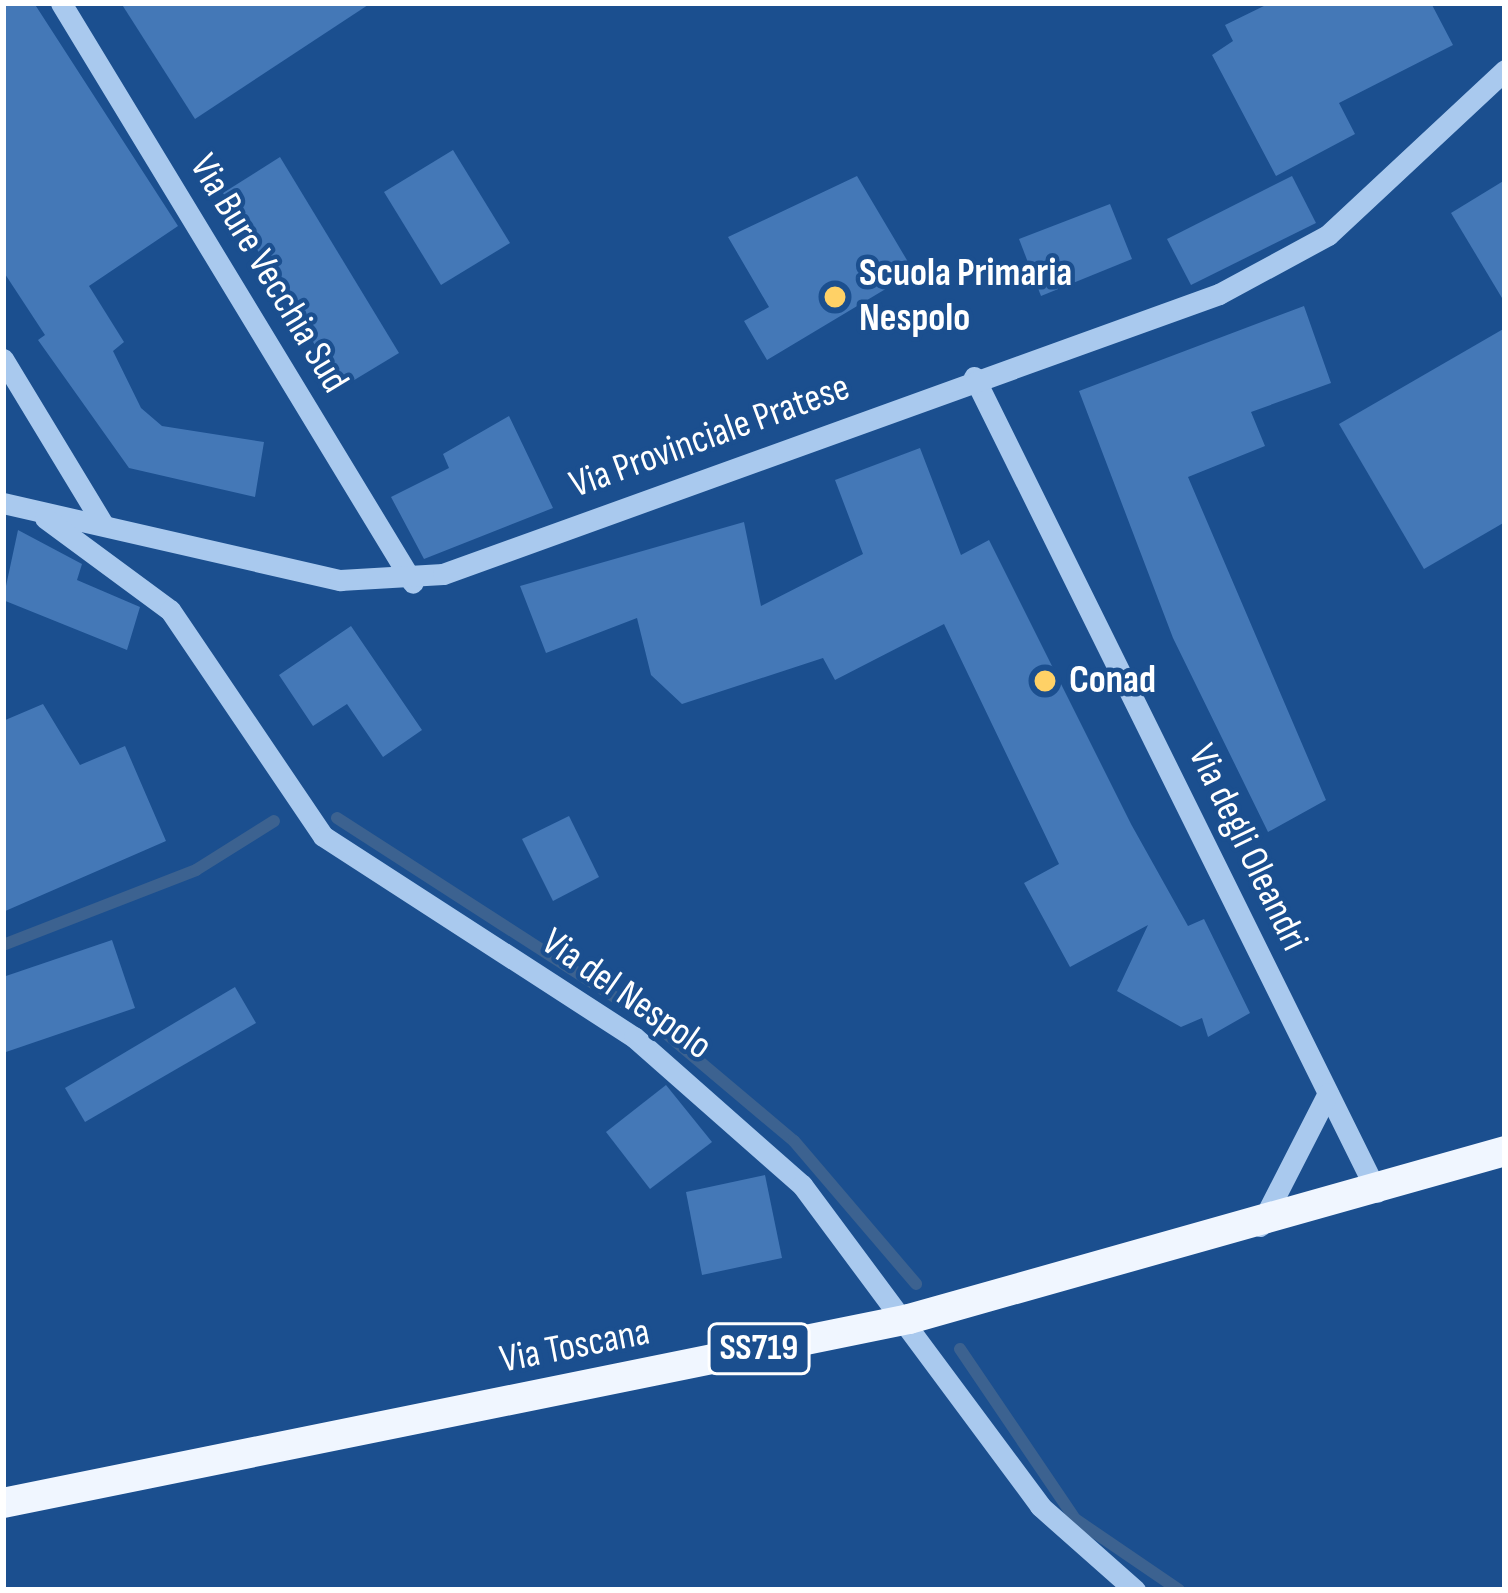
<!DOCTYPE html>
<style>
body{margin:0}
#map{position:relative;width:1508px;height:1593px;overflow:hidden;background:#1b4f8f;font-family:"Sofia Sans Condensed",sans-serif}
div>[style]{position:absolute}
.stream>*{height:12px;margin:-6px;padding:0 6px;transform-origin:6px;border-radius:6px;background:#3c6290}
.building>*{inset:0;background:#4478b7}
.minor>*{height:21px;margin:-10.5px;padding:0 10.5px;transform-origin:10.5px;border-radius:10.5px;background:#a9c9ee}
.major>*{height:30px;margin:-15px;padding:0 15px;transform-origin:15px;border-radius:15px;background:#f0f6ff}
.dots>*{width:33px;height:33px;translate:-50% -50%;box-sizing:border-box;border:6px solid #1b4f8f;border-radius:50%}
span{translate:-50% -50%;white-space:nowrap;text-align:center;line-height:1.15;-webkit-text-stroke:9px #1b4f8f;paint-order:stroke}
.shield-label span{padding:3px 9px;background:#1b4f8f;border:3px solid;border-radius:9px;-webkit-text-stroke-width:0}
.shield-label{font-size:36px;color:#fff;font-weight:700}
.street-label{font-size:39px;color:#fff}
.poi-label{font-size:39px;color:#fff;font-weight:700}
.left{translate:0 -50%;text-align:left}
.frame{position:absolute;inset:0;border:6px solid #fff;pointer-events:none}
</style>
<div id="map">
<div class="stream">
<div style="left:337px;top:818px;width:371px;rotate:32.8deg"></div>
<div style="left:649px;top:1019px;width:189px;rotate:40.1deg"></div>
<div style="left:794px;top:1141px;width:188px;rotate:49.5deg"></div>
<div style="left:3px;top:945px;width:207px;rotate:-21.2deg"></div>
<div style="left:196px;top:870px;width:92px;rotate:-32.1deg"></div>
<div style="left:960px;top:1349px;width:205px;rotate:55.9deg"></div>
<div style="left:1075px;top:1519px;width:126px;rotate:34.3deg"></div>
</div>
<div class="building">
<div style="clip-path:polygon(3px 3px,34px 3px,178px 226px,89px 286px,124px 342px,113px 351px,141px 408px,162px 426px,264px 442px,255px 497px,129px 468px,38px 340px,45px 335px,3px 271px)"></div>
<div style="clip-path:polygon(121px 3px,371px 3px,195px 119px)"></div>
<div style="clip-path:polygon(1270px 3px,1431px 3px,1453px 45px,1339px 103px,1355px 134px,1276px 176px,1212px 55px,1233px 41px,1225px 25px)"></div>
<div style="clip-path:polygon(453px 150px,510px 243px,441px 285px,384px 192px)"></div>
<div style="clip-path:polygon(280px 157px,399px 353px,341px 388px,223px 193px)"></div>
<div style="clip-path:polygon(857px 176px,914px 272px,767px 360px,744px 321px,769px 307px,728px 237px)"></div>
<div style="clip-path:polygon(1292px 176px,1316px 223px,1191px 285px,1167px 239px)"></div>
<div style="clip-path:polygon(1505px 180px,1505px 303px,1451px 213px)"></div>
<div style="clip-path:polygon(1110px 204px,1132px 259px,1041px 296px,1019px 239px)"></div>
<div style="clip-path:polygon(1304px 306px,1331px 383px,1251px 412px,1265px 446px,1188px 477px,1326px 800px,1268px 832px,1173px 638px,1079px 391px)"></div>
<div style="clip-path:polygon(1505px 328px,1505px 522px,1424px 569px,1339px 424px)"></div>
<div style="clip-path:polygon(509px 416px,553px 508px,424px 559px,391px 497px,449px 468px,443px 454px)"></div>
<div style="clip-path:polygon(920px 448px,961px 555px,989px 540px,1131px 824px,1188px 926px,1204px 919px,1250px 1013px,1208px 1037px,1202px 1018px,1181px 1027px,1117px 991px,1148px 925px,1070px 967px,1024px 883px,1059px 864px,944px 624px,835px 680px,823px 658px,682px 704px,651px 675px,637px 618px,546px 653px,520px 586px,744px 522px,761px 606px,863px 554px,835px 480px)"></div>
<div style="clip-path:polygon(18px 530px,82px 564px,77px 580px,140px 607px,127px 650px,3px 600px)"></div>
<div style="clip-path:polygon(351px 626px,422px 730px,383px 757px,347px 704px,313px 726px,279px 675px)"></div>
<div style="clip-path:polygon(43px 704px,80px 765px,125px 746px,166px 841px,3px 912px,3px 721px)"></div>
<div style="clip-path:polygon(569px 816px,599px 877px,553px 901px,522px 839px)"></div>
<div style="clip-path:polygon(112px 940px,135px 1008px,3px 1053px,3px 977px)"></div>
<div style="clip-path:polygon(235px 987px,256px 1023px,85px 1122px,65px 1088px)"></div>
<div style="clip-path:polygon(666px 1085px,712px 1142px,650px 1189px,606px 1132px)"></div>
<div style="clip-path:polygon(765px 1175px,782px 1258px,702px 1275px,686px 1192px)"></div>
</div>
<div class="minor">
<div style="left:61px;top:3px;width:678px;rotate:58.75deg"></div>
<div style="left:3px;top:359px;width:193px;rotate:58.8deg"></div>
<div style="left:974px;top:377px;width:909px;rotate:63.69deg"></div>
<div style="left:3px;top:503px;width:346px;rotate:12.9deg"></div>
<div style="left:340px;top:580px;width:103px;rotate:-3.3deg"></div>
<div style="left:443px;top:574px;width:825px;rotate:-19.84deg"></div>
<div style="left:1219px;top:294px;width:124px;rotate:-28.4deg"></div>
<div style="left:1328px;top:235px;width:242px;rotate:-43deg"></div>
<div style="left:45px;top:518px;width:155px;rotate:36.4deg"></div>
<div style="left:170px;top:610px;width:273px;rotate:55.9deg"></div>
<div style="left:323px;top:836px;width:370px;rotate:32.9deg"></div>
<div style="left:634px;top:1037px;width:224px;rotate:41.4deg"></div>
<div style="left:802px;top:1185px;width:400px;rotate:53.4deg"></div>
<div style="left:1040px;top:1506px;width:127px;rotate:41.5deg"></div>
<div style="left:1260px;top:1226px;width:149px;rotate:-62.9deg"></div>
</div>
<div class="major">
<div style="left:3px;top:1503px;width:924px;rotate:-11.48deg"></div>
<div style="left:909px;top:1319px;width:619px;rotate:-15.74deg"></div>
</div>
<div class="dots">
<div style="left:835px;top:297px;background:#ffd166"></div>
<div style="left:1045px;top:681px;background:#ffd166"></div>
</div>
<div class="shield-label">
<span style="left:759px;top:1349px">SS719</span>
</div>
<div class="street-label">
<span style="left:268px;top:274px;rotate:59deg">Via Bure Vecchia Sud</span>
<span style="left:710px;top:437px;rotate:-20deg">Via Provinciale Pratese</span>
<span style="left:1247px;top:848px;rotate:64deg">Via degli Oleandri</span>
<span style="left:626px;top:995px;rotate:35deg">Via del Nespolo</span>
<span style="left:575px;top:1347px;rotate:-11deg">Via Toscana</span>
</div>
<div class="poi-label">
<span class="left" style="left:859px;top:297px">Scuola Primaria<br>Nespolo</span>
<span class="left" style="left:1069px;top:681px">Conad</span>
</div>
<div class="frame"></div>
</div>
